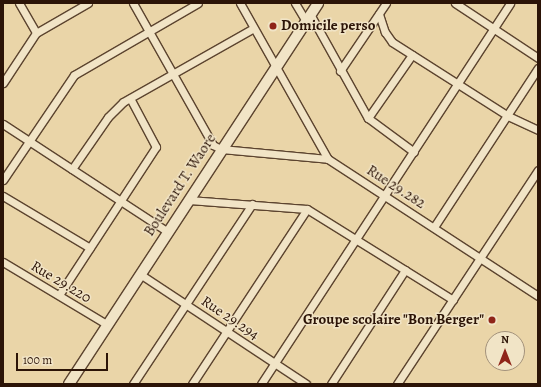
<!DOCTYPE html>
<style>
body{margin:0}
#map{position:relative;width:541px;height:387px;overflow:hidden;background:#ead5a8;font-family:Alegreya,serif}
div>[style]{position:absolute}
.roads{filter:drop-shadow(1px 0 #5c442f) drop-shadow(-1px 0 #5c442f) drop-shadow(0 1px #5c442f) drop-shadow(0 -1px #5c442f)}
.street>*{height:7px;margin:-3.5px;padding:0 3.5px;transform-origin:3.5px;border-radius:3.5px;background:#f1e4c6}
.secondary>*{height:10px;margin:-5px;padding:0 5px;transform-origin:5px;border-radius:5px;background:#f1e4c6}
.dots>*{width:11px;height:11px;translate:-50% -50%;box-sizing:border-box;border:2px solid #f1e4c6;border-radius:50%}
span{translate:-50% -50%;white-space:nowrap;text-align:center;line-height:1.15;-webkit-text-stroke:3px #f1e4c6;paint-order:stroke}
.poi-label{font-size:15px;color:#2c1407;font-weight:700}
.left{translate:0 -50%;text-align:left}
.right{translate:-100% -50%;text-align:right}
.street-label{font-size:15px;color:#2c1407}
.frame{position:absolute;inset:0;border:4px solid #2c1407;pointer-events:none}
.north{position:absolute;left:485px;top:331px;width:40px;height:40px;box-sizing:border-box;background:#f1e4c6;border:1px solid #a2917a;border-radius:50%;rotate:0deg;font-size:11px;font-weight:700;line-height:16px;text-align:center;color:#2c1407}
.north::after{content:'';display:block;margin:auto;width:14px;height:18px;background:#8f2418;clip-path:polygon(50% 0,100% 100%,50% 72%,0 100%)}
.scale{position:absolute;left:16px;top:353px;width:92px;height:18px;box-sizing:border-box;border:2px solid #2c1407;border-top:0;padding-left:5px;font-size:12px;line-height:14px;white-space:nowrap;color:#2c1407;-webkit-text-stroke:3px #f1e4c6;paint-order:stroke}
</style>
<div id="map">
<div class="roads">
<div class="street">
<div style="left:19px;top:3px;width:34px;rotate:60deg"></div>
<div style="left:133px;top:3px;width:163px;rotate:60.6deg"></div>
<div style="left:213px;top:145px;width:9px;rotate:27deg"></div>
<div style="left:221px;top:149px;width:107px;rotate:5.3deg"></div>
<div style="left:328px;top:159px;width:251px;rotate:33.1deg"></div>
<div style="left:240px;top:3px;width:179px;rotate:60.6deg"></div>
<div style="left:295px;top:3px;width:21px;rotate:59deg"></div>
<div style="left:455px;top:3px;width:100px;rotate:33.5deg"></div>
<div style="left:310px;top:14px;width:119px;rotate:60.9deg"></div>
<div style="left:368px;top:118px;width:57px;rotate:36.5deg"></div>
<div style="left:379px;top:14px;width:19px;rotate:72deg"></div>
<div style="left:385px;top:32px;width:12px;rotate:55deg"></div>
<div style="left:392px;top:42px;width:138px;rotate:32.5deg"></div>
<div style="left:508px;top:116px;width:33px;rotate:25deg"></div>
<div style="left:340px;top:71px;width:82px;rotate:-55.9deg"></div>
<div style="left:3px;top:83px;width:60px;rotate:-56.6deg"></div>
<div style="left:36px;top:33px;width:60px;rotate:-30deg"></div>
<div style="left:368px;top:118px;width:77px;rotate:-55.1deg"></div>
<div style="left:3px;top:124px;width:197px;rotate:33.2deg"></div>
<div style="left:72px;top:169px;width:63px;rotate:-55.3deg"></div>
<div style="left:108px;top:117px;width:21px;rotate:-45deg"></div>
<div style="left:123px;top:102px;width:150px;rotate:-29.5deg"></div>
<div style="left:3px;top:180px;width:127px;rotate:-55.9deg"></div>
<div style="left:74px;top:75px;width:143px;rotate:-30.1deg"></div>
<div style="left:3px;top:196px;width:101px;rotate:30.9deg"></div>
<div style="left:189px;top:200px;width:118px;rotate:4.4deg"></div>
<div style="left:307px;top:209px;width:172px;rotate:31.9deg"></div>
<div style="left:434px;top:227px;width:190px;rotate:-56.8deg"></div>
<div style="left:3px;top:262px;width:120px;rotate:31deg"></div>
<div style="left:140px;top:274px;width:199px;rotate:33.5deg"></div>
<div style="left:59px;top:295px;width:177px;rotate:-56.8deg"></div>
<div style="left:156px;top:147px;width:55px;rotate:-118deg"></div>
<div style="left:133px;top:384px;width:216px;rotate:-56.5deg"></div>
<div style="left:192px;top:384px;width:209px;rotate:-56.7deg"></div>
<div style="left:261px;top:384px;width:455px;rotate:-56.8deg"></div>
<div style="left:331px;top:384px;width:136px;rotate:-57deg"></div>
<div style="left:397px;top:384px;width:256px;rotate:-56.6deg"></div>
</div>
<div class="secondary">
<div style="left:69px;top:384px;width:455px;rotate:-56.8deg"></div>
</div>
</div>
<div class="dots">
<div style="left:273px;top:26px;background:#8f2418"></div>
<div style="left:492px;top:320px;background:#8f2418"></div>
</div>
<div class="poi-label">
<span class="left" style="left:281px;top:26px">Domicile perso</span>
<span class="right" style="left:484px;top:320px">Groupe scolaire "Bon Berger"</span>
</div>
<div class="street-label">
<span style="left:180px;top:185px;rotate:-57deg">Boulevard T. Waore</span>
<span style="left:396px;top:187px;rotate:33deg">Rue 29.282</span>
<span style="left:61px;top:282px;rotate:31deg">Rue 29.220</span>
<span style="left:230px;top:318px;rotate:34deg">Rue 29.294</span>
</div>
<div class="frame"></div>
<div class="north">N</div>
<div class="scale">100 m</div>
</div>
